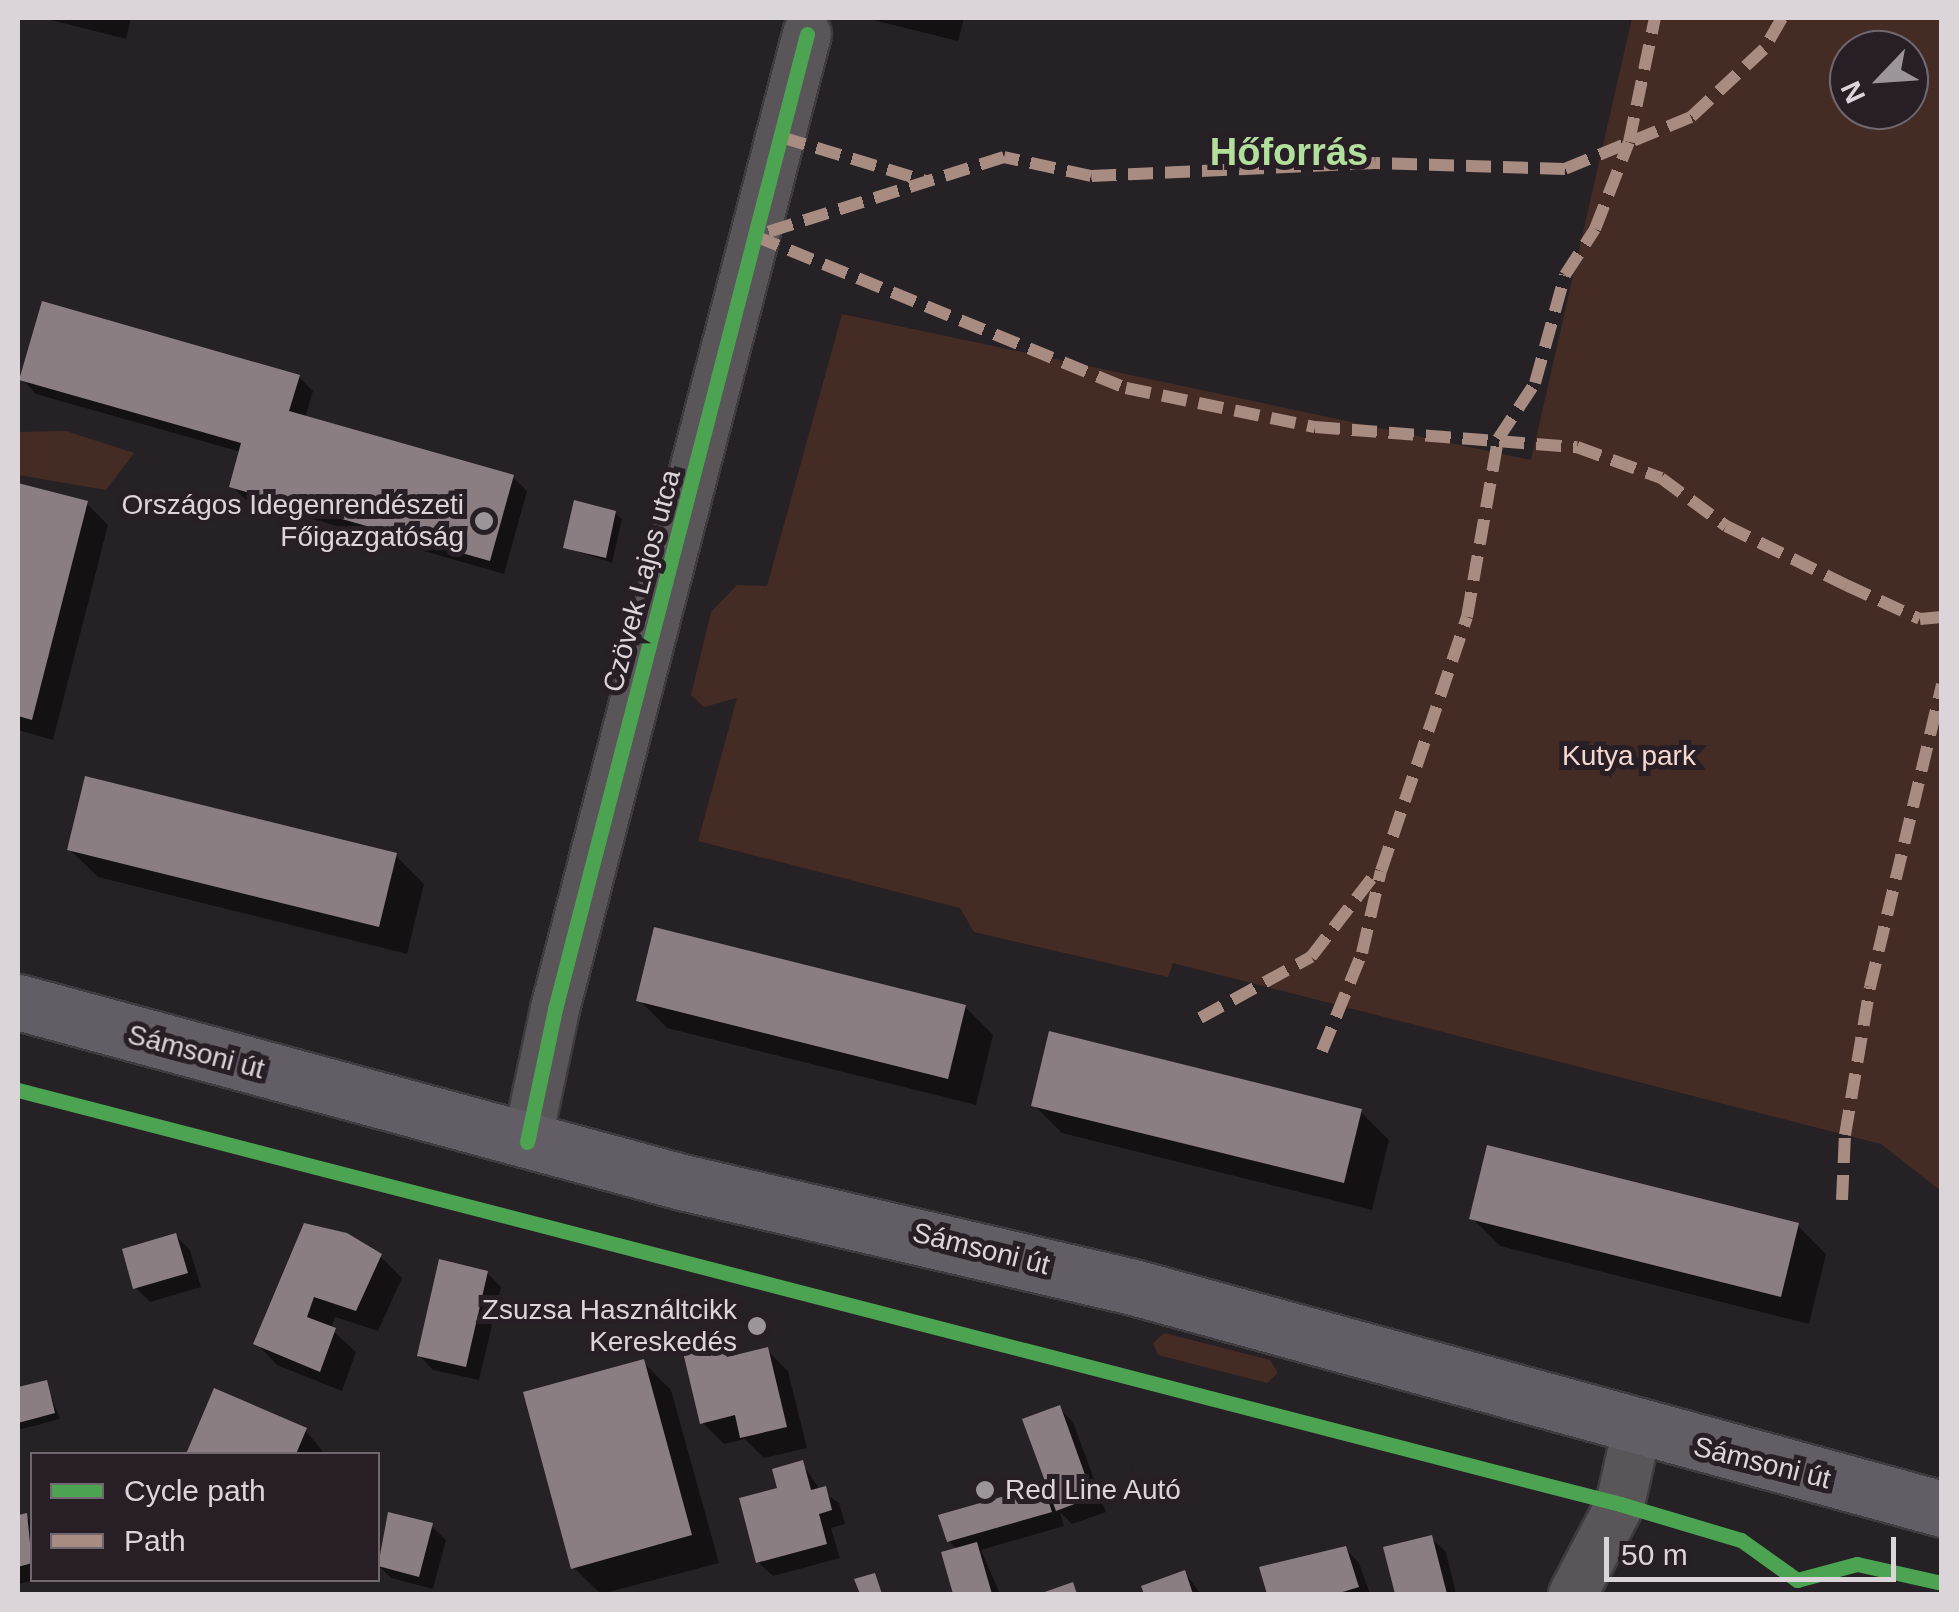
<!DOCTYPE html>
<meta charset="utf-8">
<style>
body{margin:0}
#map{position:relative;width:1959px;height:1612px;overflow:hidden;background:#262125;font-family:Arial,sans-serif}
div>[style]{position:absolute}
.green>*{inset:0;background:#442b24}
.shadow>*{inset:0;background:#0007}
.building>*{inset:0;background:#8b7e82}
.roads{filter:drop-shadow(2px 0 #403b3f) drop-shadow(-2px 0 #403b3f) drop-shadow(0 2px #403b3f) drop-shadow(0 -2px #403b3f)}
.street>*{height:48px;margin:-24px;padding:0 24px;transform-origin:24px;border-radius:24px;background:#595558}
.primary>*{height:55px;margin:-27.5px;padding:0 27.5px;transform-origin:27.5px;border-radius:27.5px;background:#635d66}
.quiet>*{height:12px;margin-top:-6px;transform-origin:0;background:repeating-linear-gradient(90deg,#a88b81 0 25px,transparent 0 37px)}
.cycleway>*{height:15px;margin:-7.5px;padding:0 7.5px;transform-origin:7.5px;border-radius:7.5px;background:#4ca352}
.dots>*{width:28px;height:28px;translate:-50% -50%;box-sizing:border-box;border:5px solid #281f26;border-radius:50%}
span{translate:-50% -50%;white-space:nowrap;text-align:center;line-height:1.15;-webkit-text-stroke:10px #281f26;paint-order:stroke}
.poi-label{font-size:28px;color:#dbd5d9}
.right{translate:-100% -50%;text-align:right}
.left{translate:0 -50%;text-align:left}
.street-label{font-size:28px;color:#dbd5d9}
.park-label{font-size:28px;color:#f7d8ce}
.district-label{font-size:38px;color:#b3df9d;font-weight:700}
.frame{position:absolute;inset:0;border:20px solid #dbd5d9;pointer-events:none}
.legend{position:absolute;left:30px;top:1452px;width:350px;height:130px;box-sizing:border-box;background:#281f26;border:2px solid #70686e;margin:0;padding:12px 18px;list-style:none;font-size:30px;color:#dbd5d9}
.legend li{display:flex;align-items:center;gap:20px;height:50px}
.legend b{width:50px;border:2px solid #70686e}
.north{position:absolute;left:1829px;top:30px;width:100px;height:100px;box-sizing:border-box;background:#281f26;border:2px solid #70686e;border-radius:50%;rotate:245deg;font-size:28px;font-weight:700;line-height:40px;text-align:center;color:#dbd5d9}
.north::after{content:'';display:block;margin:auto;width:35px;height:45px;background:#9c969a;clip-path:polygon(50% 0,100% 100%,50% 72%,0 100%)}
.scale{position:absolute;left:1604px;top:1537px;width:292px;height:45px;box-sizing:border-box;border:5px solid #dbd5d9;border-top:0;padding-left:12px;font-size:30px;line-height:35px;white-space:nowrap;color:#dbd5d9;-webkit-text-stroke:8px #281f26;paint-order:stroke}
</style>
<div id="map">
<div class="green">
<div style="clip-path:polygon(evenodd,1632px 18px,1941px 18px,1941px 1191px,1881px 1144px,1173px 963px,1168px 977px,974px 932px,960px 908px,698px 841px,737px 698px,704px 707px,691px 695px,711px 612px,737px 585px,767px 586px,842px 314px,1531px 460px,1632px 18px,1849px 50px,1909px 50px,1909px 110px,1849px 110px,1849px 50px)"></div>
<div style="clip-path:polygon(66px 431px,134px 453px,106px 490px,18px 475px,18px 432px)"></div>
<div style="clip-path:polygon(1164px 1333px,1270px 1360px,1278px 1373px,1267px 1383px,1158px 1355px,1153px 1343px)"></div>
</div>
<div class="shadow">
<div style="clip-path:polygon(43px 18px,131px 18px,126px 39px)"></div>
<div style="clip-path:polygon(865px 18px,964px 18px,958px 41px)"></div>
<div style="clip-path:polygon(299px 377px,313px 391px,305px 418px,513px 477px,527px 491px,504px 574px,246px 500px,232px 486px,241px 452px,36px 394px,22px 379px)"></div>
<div style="clip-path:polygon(18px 486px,86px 503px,108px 525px,53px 740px,18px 730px)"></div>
<div style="clip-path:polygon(615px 513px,622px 519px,612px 563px,565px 547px)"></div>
<div style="clip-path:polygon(69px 849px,396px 856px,424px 884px,407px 954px,98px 877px)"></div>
<div style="clip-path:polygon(639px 1000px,965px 1007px,993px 1035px,976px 1105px,667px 1028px)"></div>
<div style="clip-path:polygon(1034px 1105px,1360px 1111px,1389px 1140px,1372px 1210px,1062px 1133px)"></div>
<div style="clip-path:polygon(1472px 1218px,1798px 1226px,1826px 1254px,1809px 1324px,1500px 1246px)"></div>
<div style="clip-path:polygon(305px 1226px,380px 1256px,402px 1278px,378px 1331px,335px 1317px,331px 1329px,356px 1352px,342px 1391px,277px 1365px,256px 1343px)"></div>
<div style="clip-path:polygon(176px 1236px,190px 1250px,201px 1287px,150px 1302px,136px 1288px)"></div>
<div style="clip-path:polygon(487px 1273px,501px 1287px,479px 1380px,433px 1370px,419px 1355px)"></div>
<div style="clip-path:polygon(721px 1337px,740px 1356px,767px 1350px,788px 1371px,807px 1448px,764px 1458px,745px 1439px,724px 1444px,702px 1422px)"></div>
<div style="clip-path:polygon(643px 1362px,671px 1390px,719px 1563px,601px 1594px,573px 1567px)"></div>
<div style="clip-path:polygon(46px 1383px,60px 1419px,18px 1430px,18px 1390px)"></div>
<div style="clip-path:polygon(215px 1392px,305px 1430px,325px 1454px,189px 1454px)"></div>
<div style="clip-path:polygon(1059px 1408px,1073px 1422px,1106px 1512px,1072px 1524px,1060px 1512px,1064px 1526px,981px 1550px,1000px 1594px,956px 1594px,944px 1554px,958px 1550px,949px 1541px,1043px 1487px,1054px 1499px)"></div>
<div style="clip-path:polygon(802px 1463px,820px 1490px,839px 1503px,845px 1524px,831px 1528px,840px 1558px,773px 1576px,758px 1562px,781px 1490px)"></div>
<div style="clip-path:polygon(389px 1515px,431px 1526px,446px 1540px,433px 1589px,391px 1578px,378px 1565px)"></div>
<div style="clip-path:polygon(32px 1519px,35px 1580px,18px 1584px,18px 1520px)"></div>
<div style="clip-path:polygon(1431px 1538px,1446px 1552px,1456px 1594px,1397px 1594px,1386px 1549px)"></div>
<div style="clip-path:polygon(1345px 1548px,1359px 1563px,1370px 1594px,1270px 1594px,1262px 1569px)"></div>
<div style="clip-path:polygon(1185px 1573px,1201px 1594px,1147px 1594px,1144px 1587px)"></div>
</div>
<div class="building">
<div style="clip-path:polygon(42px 301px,300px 375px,289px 411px,514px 475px,490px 561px,229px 487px,241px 443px,19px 380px)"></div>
<div style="clip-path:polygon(18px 483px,88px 501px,32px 720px,18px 716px)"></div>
<div style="clip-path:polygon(574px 500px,616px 511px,606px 558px,563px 548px)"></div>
<div style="clip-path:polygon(85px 776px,397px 853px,379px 927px,67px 850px)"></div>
<div style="clip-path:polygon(654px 927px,966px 1005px,948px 1079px,636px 1001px)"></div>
<div style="clip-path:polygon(1049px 1031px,1362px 1109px,1344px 1183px,1031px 1106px)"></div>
<div style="clip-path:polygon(1487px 1145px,1799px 1223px,1781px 1297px,1469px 1219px)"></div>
<div style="clip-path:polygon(304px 1223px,347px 1233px,382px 1254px,356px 1311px,314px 1297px,307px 1317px,336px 1328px,320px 1372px,253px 1344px)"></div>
<div style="clip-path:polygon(176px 1233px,188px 1273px,133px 1289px,122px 1249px)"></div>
<div style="clip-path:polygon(439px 1259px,488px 1271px,466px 1367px,417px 1356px)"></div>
<div style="clip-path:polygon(721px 1334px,727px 1357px,768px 1347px,787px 1427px,740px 1438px,735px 1415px,700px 1424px,681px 1344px)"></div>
<div style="clip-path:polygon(644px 1359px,692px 1535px,571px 1569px,523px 1392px)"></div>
<div style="clip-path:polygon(47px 1380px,55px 1413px,18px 1423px,18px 1387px)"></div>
<div style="clip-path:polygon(214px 1388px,307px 1428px,296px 1454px,186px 1454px)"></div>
<div style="clip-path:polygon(1060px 1405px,1093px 1497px,1056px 1511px,1022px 1419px)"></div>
<div style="clip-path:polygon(803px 1460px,811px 1490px,826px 1486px,832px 1510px,819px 1514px,827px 1544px,756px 1563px,739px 1498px,777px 1488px,772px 1469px)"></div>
<div style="clip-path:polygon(1043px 1485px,1052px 1512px,947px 1542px,938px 1515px)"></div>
<div style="clip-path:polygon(388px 1512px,433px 1523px,419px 1577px,378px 1566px)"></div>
<div style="clip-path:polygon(27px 1513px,32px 1563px,18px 1567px,18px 1515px)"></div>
<div style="clip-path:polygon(1432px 1535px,1447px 1594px,1395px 1594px,1383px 1547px)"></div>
<div style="clip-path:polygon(977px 1542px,992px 1594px,953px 1594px,941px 1552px)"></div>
<div style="clip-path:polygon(1346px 1546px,1359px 1587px,1336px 1594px,1267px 1594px,1259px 1567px)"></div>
<div style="clip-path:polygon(1185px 1570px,1193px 1594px,1144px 1594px,1141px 1586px)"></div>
<div style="clip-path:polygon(875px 1573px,882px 1594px,860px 1594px,854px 1579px)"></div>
<div style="clip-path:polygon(1073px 1582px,1077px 1594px,1039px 1594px)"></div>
</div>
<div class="roads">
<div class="street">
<div style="left:527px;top:1142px;width:136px;rotate:-78.1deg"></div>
<div style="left:555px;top:1009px;width:1007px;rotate:-75.51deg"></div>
<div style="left:1573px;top:1594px;width:102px;rotate:-62.4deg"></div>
<div style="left:1620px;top:1504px;width:76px;rotate:-77.1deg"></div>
</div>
<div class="primary">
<div style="left:18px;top:1002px;width:688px;rotate:15.17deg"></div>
<div style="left:682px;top:1182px;width:463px;rotate:13.1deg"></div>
<div style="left:1133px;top:1287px;width:839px;rotate:15.34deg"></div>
</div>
</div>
<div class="quiet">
<div style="left:1782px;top:18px;width:36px;rotate:120deg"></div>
<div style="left:1764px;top:49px;width:100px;rotate:137deg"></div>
<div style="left:1691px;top:117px;width:136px;rotate:157.6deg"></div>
<div style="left:1565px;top:169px;width:190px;rotate:-178.2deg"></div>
<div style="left:1375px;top:163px;width:284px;rotate:177.4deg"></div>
<div style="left:1091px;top:176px;width:89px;rotate:-167.7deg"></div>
<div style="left:1004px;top:157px;width:261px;rotate:162.4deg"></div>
<div style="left:755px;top:236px;width:401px;rotate:22.3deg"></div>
<div style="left:1126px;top:388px;width:193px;rotate:11.7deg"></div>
<div style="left:1315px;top:427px;width:263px;rotate:4.4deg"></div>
<div style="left:1577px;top:447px;width:90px;rotate:20.3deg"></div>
<div style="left:1661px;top:478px;width:81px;rotate:36.4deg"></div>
<div style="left:1726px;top:526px;width:134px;rotate:26.2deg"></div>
<div style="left:1846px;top:585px;width:81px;rotate:24.7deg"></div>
<div style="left:1920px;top:619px;width:22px;rotate:-5deg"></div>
<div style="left:781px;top:137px;width:152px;rotate:16.9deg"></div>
<div style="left:1200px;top:1018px;width:127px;rotate:-28.8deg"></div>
<div style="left:1311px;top:957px;width:105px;rotate:-52.4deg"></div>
<div style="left:1322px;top:1051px;width:106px;rotate:-67.8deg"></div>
<div style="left:1362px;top:953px;width:84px;rotate:-77deg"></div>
<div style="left:1381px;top:871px;width:268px;rotate:-71.3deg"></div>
<div style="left:1467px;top:617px;width:181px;rotate:-80.1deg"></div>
<div style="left:1498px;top:439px;width:67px;rotate:-56.5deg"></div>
<div style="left:1535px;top:383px;width:112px;rotate:-74.5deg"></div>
<div style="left:1565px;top:275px;width:55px;rotate:-56.9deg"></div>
<div style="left:1595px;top:229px;width:93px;rotate:-68.7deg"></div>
<div style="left:1629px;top:142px;width:127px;rotate:-78.2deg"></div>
<div style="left:1842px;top:1200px;width:65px;rotate:-87.4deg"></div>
<div style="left:1845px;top:1135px;width:150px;rotate:-80.4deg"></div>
<div style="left:1870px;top:987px;width:311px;rotate:-76.6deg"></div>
</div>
<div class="cycleway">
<div style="left:18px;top:1090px;width:1655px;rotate:14.49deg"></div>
<div style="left:1620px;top:1504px;width:126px;rotate:16.6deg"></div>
<div style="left:1741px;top:1540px;width:69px;rotate:35.5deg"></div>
<div style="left:1797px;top:1580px;width:62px;rotate:-14.9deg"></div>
<div style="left:1857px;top:1564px;width:87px;rotate:12.6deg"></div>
<div style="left:527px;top:1142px;width:136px;rotate:-78.1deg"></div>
<div style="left:555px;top:1009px;width:1007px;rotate:-75.51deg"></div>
</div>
<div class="dots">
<div style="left:484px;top:521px;background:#9c969a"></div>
<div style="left:757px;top:1326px;background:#9c969a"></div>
<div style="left:985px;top:1490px;background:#9c969a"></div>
</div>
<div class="poi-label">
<span class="right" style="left:464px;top:521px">Országos Idegenrendészeti<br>Főigazgatóság</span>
<span class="right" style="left:737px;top:1326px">Zsuzsa Használtcikk<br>Kereskedés</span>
<span class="left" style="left:1005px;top:1490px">Red Line Autó</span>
</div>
<div class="street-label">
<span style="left:642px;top:581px;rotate:-75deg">Czövek Lajos utca</span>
<span style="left:196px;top:1052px;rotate:15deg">Sámsoni út</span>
<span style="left:981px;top:1249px;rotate:14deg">Sámsoni út</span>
<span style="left:1762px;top:1463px;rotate:14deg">Sámsoni út</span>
</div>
<div class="park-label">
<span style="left:1629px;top:756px">Kutya park</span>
</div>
<div class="district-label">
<span style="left:1289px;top:153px">Hőforrás</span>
</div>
<div class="frame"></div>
<ul class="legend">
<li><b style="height:12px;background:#4ca352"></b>Cycle path</li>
<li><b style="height:12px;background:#a88b81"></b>Path</li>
</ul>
<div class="north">N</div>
<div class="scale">50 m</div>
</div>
